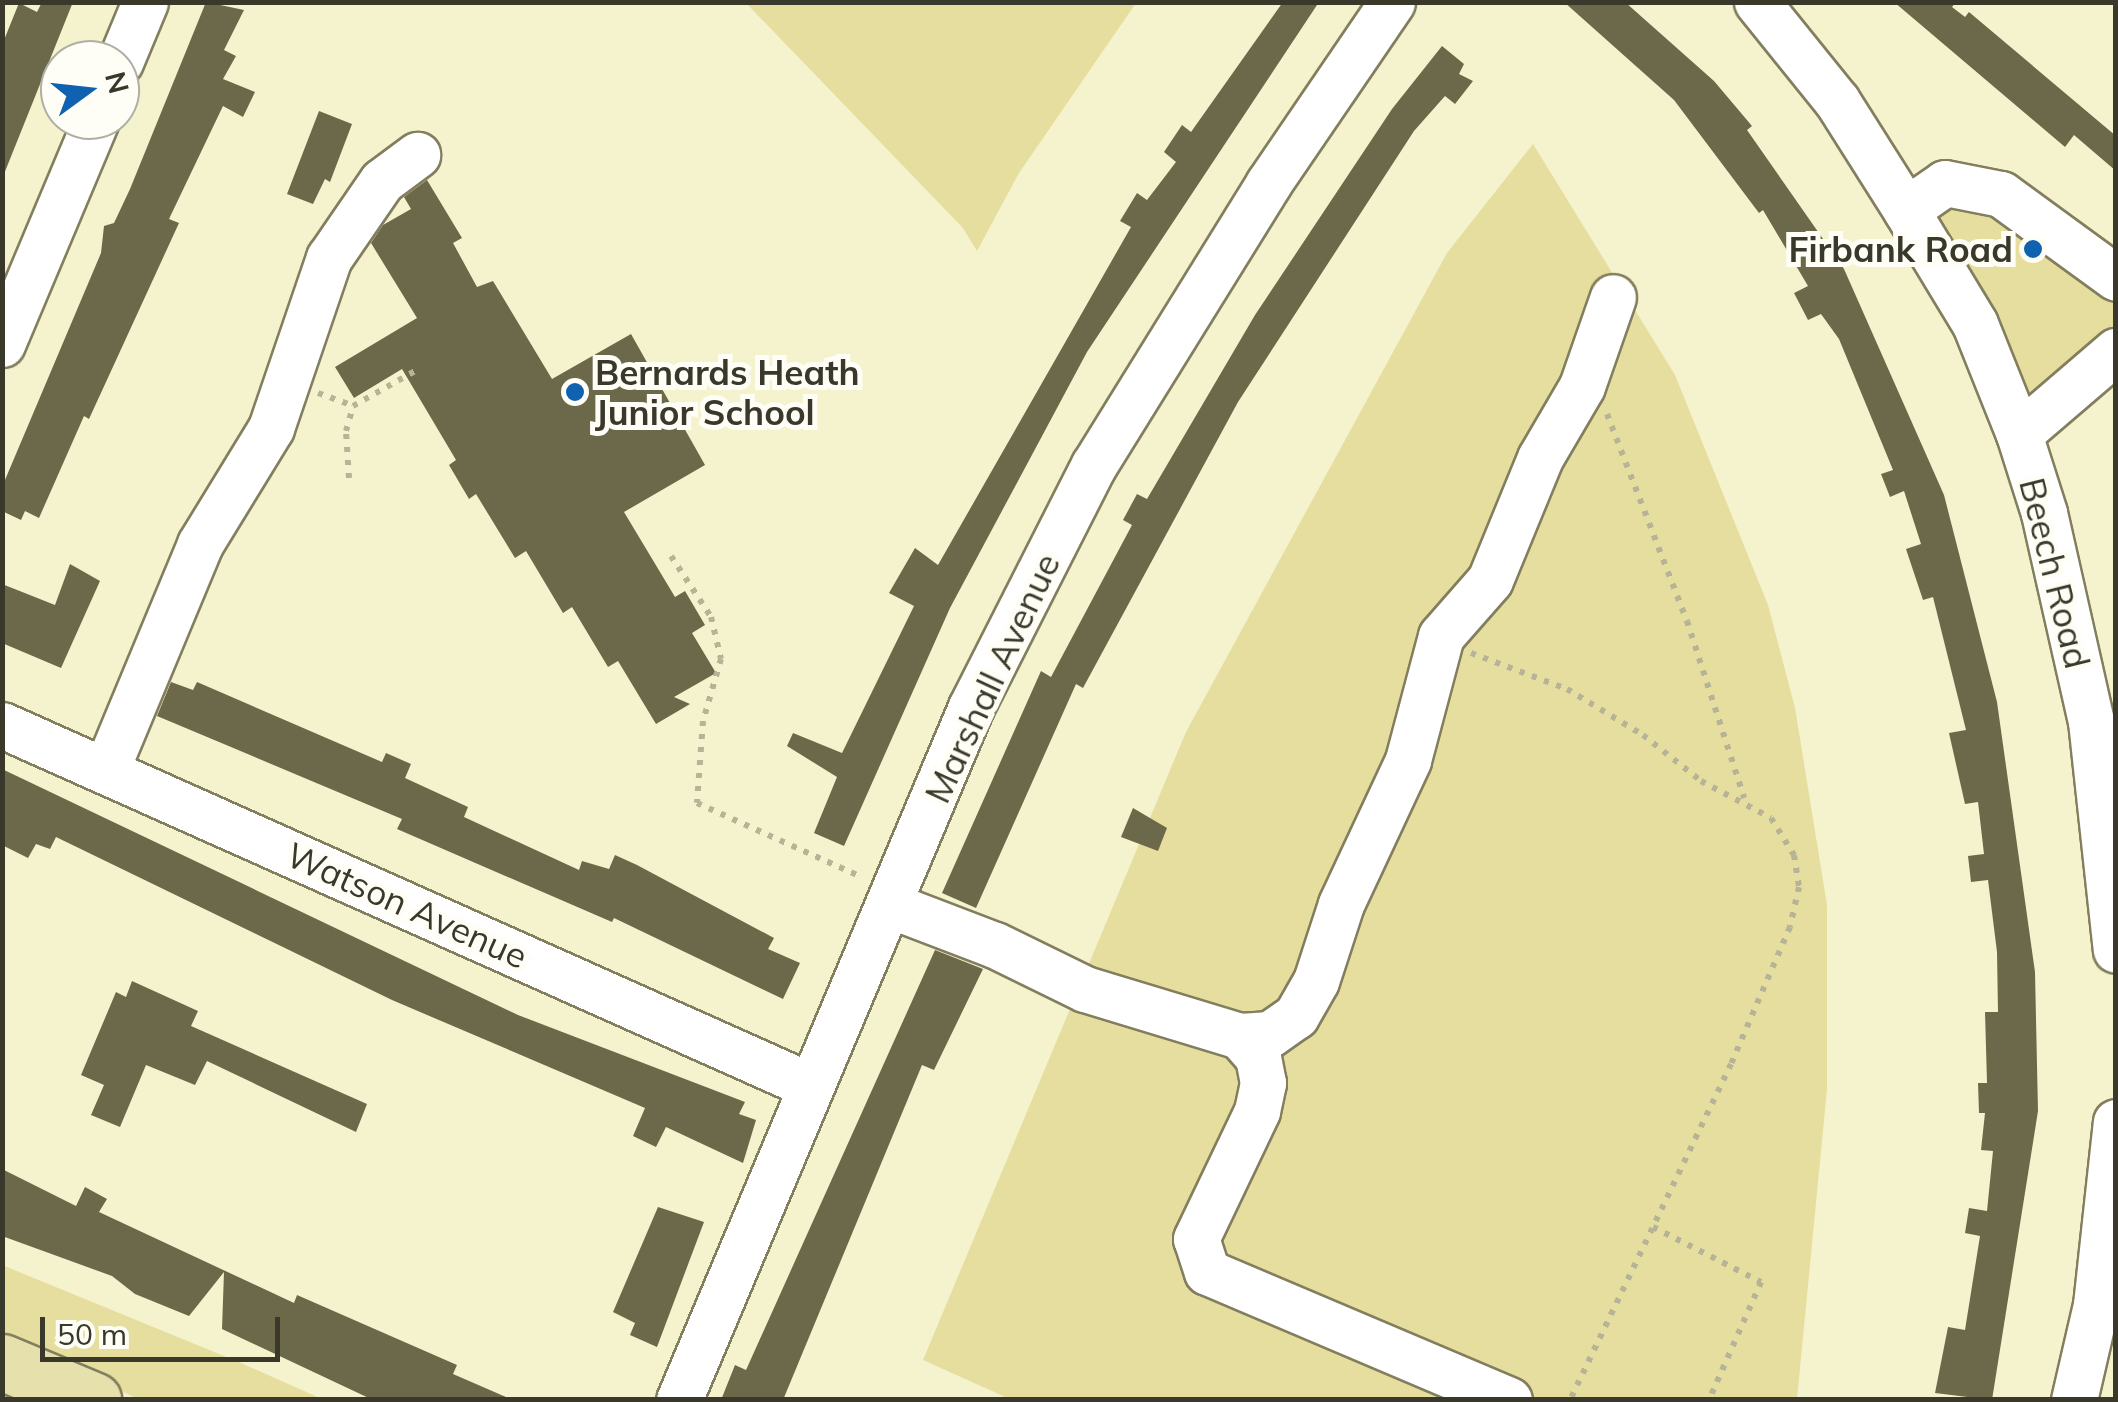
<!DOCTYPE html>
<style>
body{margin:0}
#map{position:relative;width:2118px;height:1402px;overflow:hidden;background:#f5f2ce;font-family:Mulish,sans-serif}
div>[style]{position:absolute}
.green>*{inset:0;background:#e5de9e}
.building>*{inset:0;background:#6c694a}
.path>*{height:6px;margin-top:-3px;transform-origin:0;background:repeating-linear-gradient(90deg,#b6b397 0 5px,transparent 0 13px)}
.roads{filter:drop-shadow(2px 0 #827e5e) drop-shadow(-2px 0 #827e5e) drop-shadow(0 2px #827e5e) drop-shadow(0 -2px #827e5e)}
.minor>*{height:45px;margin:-22.5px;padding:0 22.5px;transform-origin:22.5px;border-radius:22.5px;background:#fff}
.major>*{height:55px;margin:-27.5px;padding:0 27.5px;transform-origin:27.5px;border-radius:27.5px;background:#e6e0ac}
.dots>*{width:28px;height:28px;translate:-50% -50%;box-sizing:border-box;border:5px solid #fefef6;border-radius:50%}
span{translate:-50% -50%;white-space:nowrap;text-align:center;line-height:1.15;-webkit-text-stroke:10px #fefef6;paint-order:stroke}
.poi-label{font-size:35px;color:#39382a;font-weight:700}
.right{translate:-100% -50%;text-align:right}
.left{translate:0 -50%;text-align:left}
.street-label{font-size:35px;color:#39382a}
.frame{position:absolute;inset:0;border:5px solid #39382a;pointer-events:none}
.north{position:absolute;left:40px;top:40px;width:100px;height:100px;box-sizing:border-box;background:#fefef6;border:2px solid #afafa4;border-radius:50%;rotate:75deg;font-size:28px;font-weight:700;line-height:40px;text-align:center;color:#39382a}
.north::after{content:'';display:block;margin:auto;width:35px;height:45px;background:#0e62b0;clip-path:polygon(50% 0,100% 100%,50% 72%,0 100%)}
.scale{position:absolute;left:40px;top:1317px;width:240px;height:45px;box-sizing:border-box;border:5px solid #39382a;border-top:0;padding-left:12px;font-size:30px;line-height:35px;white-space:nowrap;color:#39382a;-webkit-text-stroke:8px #fefef6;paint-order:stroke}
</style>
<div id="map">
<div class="green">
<div style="clip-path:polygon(746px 3px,1136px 3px,1019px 173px,977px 251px,963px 228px)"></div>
<div style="clip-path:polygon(1533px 144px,1675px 375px,1768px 605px,1795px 708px,1827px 905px,1827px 1089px,1797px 1399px,1012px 1400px,923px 1360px,1186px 732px,1447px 253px)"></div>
<div style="clip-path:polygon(1945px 183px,2115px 278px,2115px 351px,2019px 434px,1906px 210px)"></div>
<div style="clip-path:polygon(2px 1265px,241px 1363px,322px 1399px,138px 1399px,3px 1334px)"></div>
</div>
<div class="building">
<div style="clip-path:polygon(42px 2px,73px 2px,2px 179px,2px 45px,19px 3px,37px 12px)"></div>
<div style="clip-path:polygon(206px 2px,244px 10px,224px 50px,236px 56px,223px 79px,255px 92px,243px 117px,223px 106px,169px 219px,179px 223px,89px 419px,84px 416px,39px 518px,25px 511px,21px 520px,2px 511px,2px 487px,101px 253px,104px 226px,114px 223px,130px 189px)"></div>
<div style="clip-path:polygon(1283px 2px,1319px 2px,1087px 352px,950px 608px,844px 846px,814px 833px,837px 777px,787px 746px,793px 733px,842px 753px,914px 606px,889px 593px,915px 548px,938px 565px,1131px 227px,1120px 221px,1137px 193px,1147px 200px,1176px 162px,1164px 152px,1182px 125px,1191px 132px)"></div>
<div style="clip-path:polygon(1564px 2px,1625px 2px,1714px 81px,1752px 126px,1747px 130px,1844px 269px,1944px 495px,1997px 702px,2035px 972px,2038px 1111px,1992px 1400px,1935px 1393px,1948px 1327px,1965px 1330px,1980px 1236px,1965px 1233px,1969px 1208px,1987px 1211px,1993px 1151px,1981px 1150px,1985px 1113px,1979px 1113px,1978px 1083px,1987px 1083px,1985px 1012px,1998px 1012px,1997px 952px,1988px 880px,1971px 882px,1968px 856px,1984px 854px,1978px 802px,1965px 804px,1949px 733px,1966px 730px,1933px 597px,1923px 600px,1906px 549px,1921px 544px,1904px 491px,1890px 497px,1881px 474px,1893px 470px,1839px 339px,1821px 314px,1808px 320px,1794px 293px,1808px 286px,1763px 210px,1759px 213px,1674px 100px)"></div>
<div style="clip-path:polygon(1894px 2px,1956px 2px,1952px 7px,1965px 17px,1969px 12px,2116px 136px,2116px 171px,2074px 135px,2065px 147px)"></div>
<div style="clip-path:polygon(1442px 46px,1464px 64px,1459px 74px,1473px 81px,1455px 104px,1445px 96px,1414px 131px,1238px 402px,1083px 688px,1076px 684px,976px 908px,942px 893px,1041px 671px,1051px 677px,1132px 525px,1123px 520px,1137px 494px,1147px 499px,1255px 315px,1392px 109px)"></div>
<div style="clip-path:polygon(319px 111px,352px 124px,330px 182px,325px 179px,313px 204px,287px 194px)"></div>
<div style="clip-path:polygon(427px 180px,462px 238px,453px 243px,477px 287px,493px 281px,552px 379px,631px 334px,705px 465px,624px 512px,675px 597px,685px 591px,705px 625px,692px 633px,716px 673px,674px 697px,690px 704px,656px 724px,618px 661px,608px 667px,572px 607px,563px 613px,526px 551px,515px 558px,476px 494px,469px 499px,449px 465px,456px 460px,402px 369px,354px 398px,335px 367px,417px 318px,371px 243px,383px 225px,411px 209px,404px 197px)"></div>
<div style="clip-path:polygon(70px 564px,100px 581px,61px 668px,2px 643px,2px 584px,55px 605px)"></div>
<div style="clip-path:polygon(171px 682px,193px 690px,197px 682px,382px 762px,386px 753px,411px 764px,405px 778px,468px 807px,464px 817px,579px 870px,582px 861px,609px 869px,615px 855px,637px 865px,774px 938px,768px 949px,800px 963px,783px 999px,614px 918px,612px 922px,397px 829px,402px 819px,157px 716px)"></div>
<div style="clip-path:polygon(2px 769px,518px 1015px,745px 1102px,739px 1114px,756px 1120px,743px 1163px,666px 1127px,656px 1147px,633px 1136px,645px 1108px,392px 1000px,56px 837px,50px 849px,36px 844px,28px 858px,2px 845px)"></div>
<div style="clip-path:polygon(1133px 808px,1167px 828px,1158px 851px,1121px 837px)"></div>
<div style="clip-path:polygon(935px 950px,983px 969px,934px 1070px,922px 1065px,783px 1400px,721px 1400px,735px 1365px,746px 1370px)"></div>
<div style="clip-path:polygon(132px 981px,198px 1011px,191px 1026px,367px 1104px,356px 1132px,207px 1061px,195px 1085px,146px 1065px,120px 1127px,91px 1115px,104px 1085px,81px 1075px,116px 992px,126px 997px)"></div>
<div style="clip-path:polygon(2px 1169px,76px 1206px,85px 1187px,107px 1199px,99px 1212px,294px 1303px,297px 1295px,457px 1365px,453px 1374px,513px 1400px,373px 1400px,222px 1329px,224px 1272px,189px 1316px,135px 1294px,112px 1276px,2px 1236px)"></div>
<div style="clip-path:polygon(658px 1207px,704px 1222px,657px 1347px,630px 1335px,635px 1323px,613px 1312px)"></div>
</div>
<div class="path">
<div style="left:318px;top:393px;width:37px;rotate:20deg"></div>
<div style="left:353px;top:406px;width:71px;rotate:-29.4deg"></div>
<div style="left:1607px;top:414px;width:222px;rotate:68.9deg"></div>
<div style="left:1687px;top:621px;width:186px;rotate:72.1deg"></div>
<div style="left:349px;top:478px;width:47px;rotate:-93.7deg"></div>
<div style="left:346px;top:431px;width:26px;rotate:-74deg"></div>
<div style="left:671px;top:556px;width:73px;rotate:56.7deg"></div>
<div style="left:711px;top:617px;width:43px;rotate:76.6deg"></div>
<div style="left:721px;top:659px;width:65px;rotate:106.2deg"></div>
<div style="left:703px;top:721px;width:82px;rotate:94.2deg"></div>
<div style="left:697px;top:803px;width:181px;rotate:24.2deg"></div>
<div style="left:1471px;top:653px;width:103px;rotate:20.6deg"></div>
<div style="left:1567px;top:689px;width:89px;rotate:31.2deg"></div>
<div style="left:1643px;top:735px;width:74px;rotate:38.4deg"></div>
<div style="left:1701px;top:781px;width:79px;rotate:27.9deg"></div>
<div style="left:1771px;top:818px;width:44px;rotate:58.1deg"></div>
<div style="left:1794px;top:855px;width:32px;rotate:81deg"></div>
<div style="left:1799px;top:887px;width:41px;rotate:102.7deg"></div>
<div style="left:1790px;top:927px;width:149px;rotate:113.3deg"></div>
<div style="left:1731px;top:1064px;width:373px;rotate:115.6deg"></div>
<div style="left:1653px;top:1227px;width:121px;rotate:27deg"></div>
<div style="left:1761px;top:1282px;width:129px;rotate:113.8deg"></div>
</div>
<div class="roads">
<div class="minor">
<div style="left:1757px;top:2px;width:127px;rotate:51.1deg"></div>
<div style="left:1837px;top:101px;width:129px;rotate:57.7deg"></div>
<div style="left:1906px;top:210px;width:133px;rotate:58.8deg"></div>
<div style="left:1975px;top:324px;width:118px;rotate:68.2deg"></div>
<div style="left:2019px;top:434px;width:83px;rotate:72.4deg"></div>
<div style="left:2044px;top:513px;width:213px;rotate:77.3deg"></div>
<div style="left:2091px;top:721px;width:230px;rotate:83.8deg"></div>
<div style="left:120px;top:62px;width:65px;rotate:-67.4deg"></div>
<div style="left:1906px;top:210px;width:47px;rotate:-34.7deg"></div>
<div style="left:1945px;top:183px;width:57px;rotate:11.1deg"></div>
<div style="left:2001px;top:194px;width:142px;rotate:36.1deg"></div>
<div style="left:2px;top:344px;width:243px;rotate:-67.2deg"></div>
<div style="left:2019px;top:434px;width:128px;rotate:-40.6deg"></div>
<div style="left:2px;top:725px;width:886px;rotate:24.05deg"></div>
<div style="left:106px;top:770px;width:245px;rotate:-67.4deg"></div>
<div style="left:200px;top:544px;width:136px;rotate:-58.5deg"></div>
<div style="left:271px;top:428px;width:180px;rotate:-71.2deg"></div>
<div style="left:329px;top:258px;width:93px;rotate:-55.5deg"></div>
<div style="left:382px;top:181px;width:44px;rotate:-36.6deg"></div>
<div style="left:890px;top:905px;width:112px;rotate:20.9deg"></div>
<div style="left:995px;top:945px;width:100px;rotate:26.1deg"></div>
<div style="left:1085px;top:989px;width:162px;rotate:16.9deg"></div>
<div style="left:679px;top:1400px;width:752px;rotate:-67.15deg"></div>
<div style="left:971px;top:707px;width:271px;rotate:-63.1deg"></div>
<div style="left:1094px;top:465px;width:331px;rotate:-58.2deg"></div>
<div style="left:1268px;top:184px;width:220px;rotate:-55.7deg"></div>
<div style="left:1509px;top:1400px;width:328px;rotate:-157deg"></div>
<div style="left:1207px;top:1272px;width:35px;rotate:-108deg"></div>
<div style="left:1196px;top:1239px;width:142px;rotate:-64.5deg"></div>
<div style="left:1257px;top:1111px;width:29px;rotate:-78deg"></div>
<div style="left:1263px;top:1083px;width:26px;rotate:-101deg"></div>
<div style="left:1258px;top:1057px;width:28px;rotate:-131deg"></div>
<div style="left:1240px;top:1036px;width:30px;rotate:-4deg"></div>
<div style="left:1270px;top:1034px;width:32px;rotate:-35deg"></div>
<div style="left:1296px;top:1016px;width:40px;rotate:-60.3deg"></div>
<div style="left:1316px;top:981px;width:81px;rotate:-72deg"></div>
<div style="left:1341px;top:904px;width:159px;rotate:-65deg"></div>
<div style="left:1408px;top:760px;width:128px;rotate:-75.1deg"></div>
<div style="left:1441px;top:636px;width:74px;rotate:-48.8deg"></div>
<div style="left:1490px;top:580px;width:132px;rotate:-67.7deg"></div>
<div style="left:1540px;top:458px;width:83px;rotate:-59.7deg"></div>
<div style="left:1582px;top:386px;width:94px;rotate:-70.8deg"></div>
<div style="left:2074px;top:1400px;width:98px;rotate:-77deg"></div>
<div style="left:2096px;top:1305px;width:184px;rotate:-83.8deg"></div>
</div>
<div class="major">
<div style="left:2px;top:1362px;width:99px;rotate:22.7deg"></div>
</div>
</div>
<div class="dots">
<div style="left:2033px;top:249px;background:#0e62b0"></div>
<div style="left:575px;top:392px;background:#0e62b0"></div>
</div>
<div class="poi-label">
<span class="right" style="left:2013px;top:249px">Firbank Road</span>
<span class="left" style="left:595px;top:392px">Bernards Heath<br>Junior School</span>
</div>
<div class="street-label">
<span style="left:2055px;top:573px;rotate:76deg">Beech Road</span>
<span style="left:992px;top:678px;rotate:-65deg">Marshall Avenue</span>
<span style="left:407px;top:905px;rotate:24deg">Watson Avenue</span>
</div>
<div class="frame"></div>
<div class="north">N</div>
<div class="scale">50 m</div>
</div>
